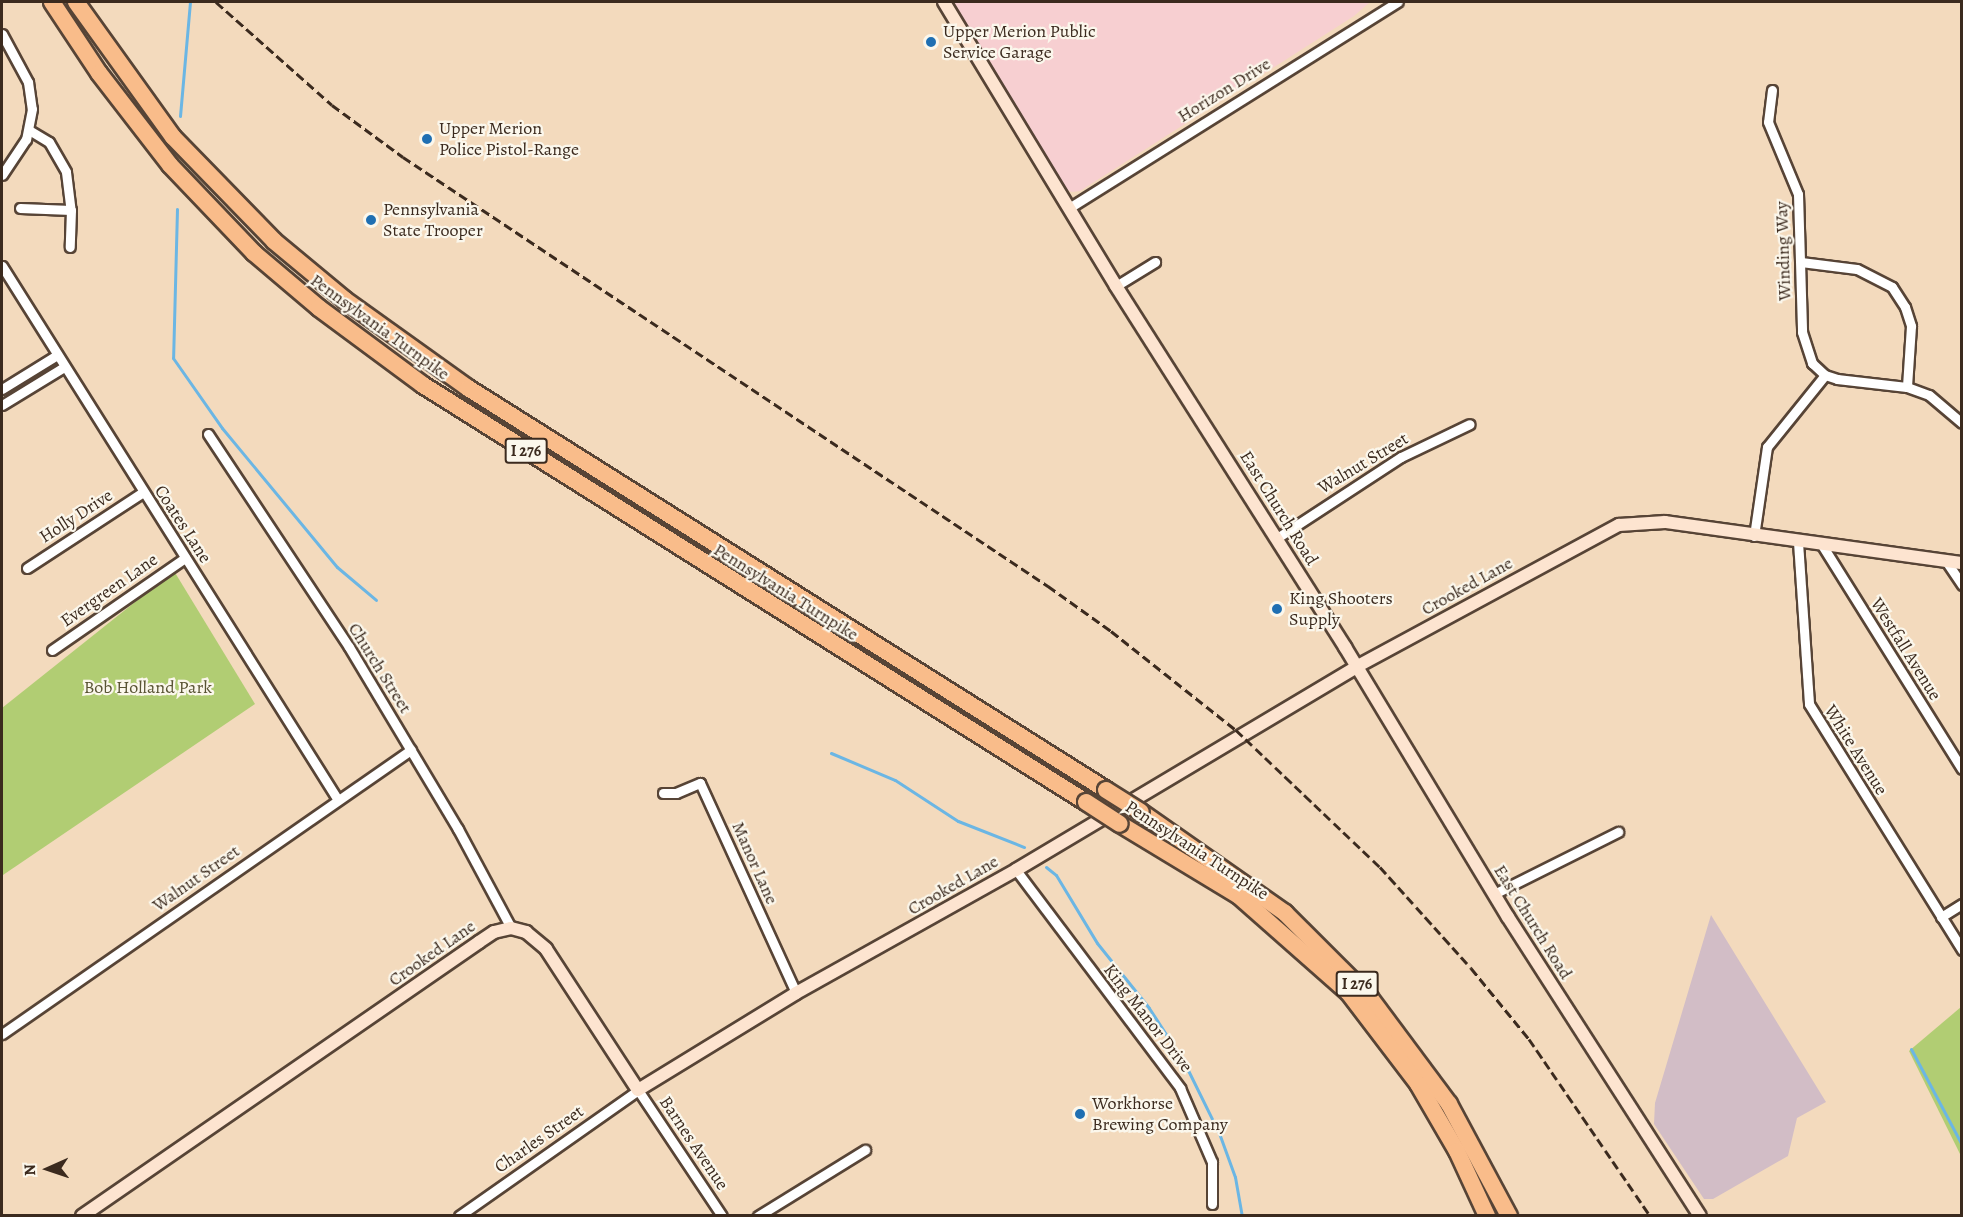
<!DOCTYPE html>
<style>
body{margin:0}
#map{position:relative;width:1963px;height:1217px;overflow:hidden;background:#f3dabd;font-family:Alegreya,serif}
div>[style]{position:absolute}
.built>*{inset:0;background:#f7cfd1}
.industrial>*{inset:0;background:#d2bdc6}
.green>*{inset:0;background:#b1cd73}
.stream>*{height:3px;margin:-1.5px;padding:0 1.5px;transform-origin:1.5px;border-radius:1.5px;background:#6bb6e4}
.roads{filter:drop-shadow(2px 0 #574436) drop-shadow(-2px 0 #574436) drop-shadow(0 2px #574436) drop-shadow(0 -2px #574436)}
.street>*{height:9px;margin:-4.5px;padding:0 4.5px;transform-origin:4.5px;border-radius:4.5px;background:#fff}
.secondary>*{height:12px;margin:-6px;padding:0 6px;transform-origin:6px;border-radius:6px;background:#fde4d0}
.highway>*{height:16px;margin:-8px;padding:0 8px;transform-origin:8px;border-radius:8px;background:#f9bc8a}
.rail>*{height:3px;margin-top:-1.5px;transform-origin:0;background:repeating-linear-gradient(90deg,#3b2a1e 0 9px,transparent 0 13.5px)}
.bridges{filter:drop-shadow(2px 0 #574436) drop-shadow(-2px 0 #574436) drop-shadow(0 2px #574436) drop-shadow(0 -2px #574436)}
.highway-bridge>*{height:16px;margin:-8px;padding:0 8px;transform-origin:8px;border-radius:8px;background:#f9bc8a}
.dots>*{width:16px;height:16px;translate:-50% -50%;box-sizing:border-box;border:3px solid #fbf7ec;border-radius:50%}
span{translate:-50% -50%;white-space:nowrap;text-align:center;line-height:1.15;-webkit-text-stroke:4.5px #fbf7ec;paint-order:stroke}
.shield-label span{padding:2px 4px;background:#fbf7ec;border:2px solid;border-radius:4px;-webkit-text-stroke-width:0}
.shield-label{font-size:16px;color:#3b2a1e;font-weight:700}
.poi-label{font-size:18px;color:#3b2a1e}
.left{translate:0 -50%;text-align:left}
.street-label{font-size:18px;color:#3b2a1e}
.park-label{font-size:18px;color:#585333}
.frame{position:absolute;inset:0;border:3px solid #3b2a1e;pointer-events:none}
.north{position:absolute;left:18px;top:1139px;width:60px;height:60px;-webkit-text-stroke:4px #fbf7ec;paint-order:stroke;rotate:267deg;font-size:16px;font-weight:700;line-height:24px;text-align:center;color:#3b2a1e}
.north::after{content:'';display:block;margin:auto;width:21px;height:27px;background:#3b2a1e;clip-path:polygon(50% 0,100% 100%,50% 72%,0 100%)}
</style>
<div id="map">
<div class="built">
<div style="clip-path:polygon(958px 2px,1370px 2px,1354px 16px,1080px 191px,1072px 192px,1065px 189px,953px 4px)"></div>
</div>
<div class="industrial">
<div style="clip-path:polygon(1711px 915px,1826px 1102px,1797px 1118px,1788px 1156px,1713px 1199px,1704px 1199px,1654px 1124px,1655px 1103px)"></div>
</div>
<div class="green">
<div style="clip-path:polygon(174px 571px,255px 704px,3px 875px,2px 708px)"></div>
<div style="clip-path:polygon(1961px 1007px,1961px 1156px,1909px 1051px)"></div>
</div>
<div class="stream">
<div style="left:180px;top:116px;width:114px;rotate:-85deg"></div>
<div style="left:177px;top:209px;width:149px;rotate:91.5deg"></div>
<div style="left:173px;top:358px;width:85px;rotate:55deg"></div>
<div style="left:222px;top:428px;width:180px;rotate:50.4deg"></div>
<div style="left:337px;top:567px;width:51px;rotate:40.2deg"></div>
<div style="left:831px;top:753px;width:69px;rotate:22.9deg"></div>
<div style="left:895px;top:780px;width:75px;rotate:33.1deg"></div>
<div style="left:958px;top:821px;width:71px;rotate:21.5deg"></div>
<div style="left:1046px;top:867px;width:13px;rotate:39deg"></div>
<div style="left:1056px;top:875px;width:79px;rotate:58.9deg"></div>
<div style="left:1097px;top:943px;width:83px;rotate:51.3deg"></div>
<div style="left:1149px;top:1008px;width:64px;rotate:57.1deg"></div>
<div style="left:1184px;top:1062px;width:79px;rotate:63.8deg"></div>
<div style="left:1219px;top:1133px;width:47px;rotate:70deg"></div>
<div style="left:1235px;top:1177px;width:40px;rotate:80deg"></div>
<div style="left:1911px;top:1049px;width:109px;rotate:62deg"></div>
</div>
<div class="roads">
<div class="street">
<div style="left:2px;top:34px;width:55px;rotate:61.6deg"></div>
<div style="left:28px;top:82px;width:27px;rotate:82deg"></div>
<div style="left:32px;top:109px;width:31px;rotate:101deg"></div>
<div style="left:26px;top:139px;width:43px;rotate:123.7deg"></div>
<div style="left:1772px;top:90px;width:32px;rotate:97deg"></div>
<div style="left:1768px;top:122px;width:78px;rotate:67.4deg"></div>
<div style="left:1798px;top:194px;width:138px;rotate:88.3deg"></div>
<div style="left:1802px;top:332px;width:33px;rotate:72deg"></div>
<div style="left:1812px;top:363px;width:18px;rotate:43deg"></div>
<div style="left:1825px;top:375px;width:13px;rotate:18deg"></div>
<div style="left:1837px;top:379px;width:70px;rotate:6.5deg"></div>
<div style="left:1907px;top:387px;width:23px;rotate:20deg"></div>
<div style="left:1929px;top:395px;width:43px;rotate:40.3deg"></div>
<div style="left:29px;top:130px;width:23px;rotate:31deg"></div>
<div style="left:49px;top:142px;width:34px;rotate:60deg"></div>
<div style="left:66px;top:172px;width:38px;rotate:83deg"></div>
<div style="left:71px;top:210px;width:37px;rotate:92deg"></div>
<div style="left:20px;top:208px;width:51px;rotate:2.2deg"></div>
<div style="left:1069px;top:208px;width:388px;rotate:-32.1deg"></div>
<div style="left:1801px;top:262px;width:56px;rotate:7.1deg"></div>
<div style="left:1857px;top:269px;width:39px;rotate:27deg"></div>
<div style="left:1892px;top:287px;width:24px;rotate:57deg"></div>
<div style="left:1905px;top:307px;width:20px;rotate:72deg"></div>
<div style="left:1911px;top:326px;width:61px;rotate:93.8deg"></div>
<div style="left:2px;top:266px;width:631px;rotate:57.82deg"></div>
<div style="left:1116px;top:286px;width:46px;rotate:-31.6deg"></div>
<div style="left:2px;top:389px;width:65px;rotate:-31.7deg"></div>
<div style="left:2px;top:405px;width:73px;rotate:-31.5deg"></div>
<div style="left:208px;top:434px;width:255px;rotate:56.5deg"></div>
<div style="left:349px;top:647px;width:212px;rotate:59.1deg"></div>
<div style="left:458px;top:829px;width:112px;rotate:61.8deg"></div>
<div style="left:1754px;top:536px;width:90px;rotate:-81.7deg"></div>
<div style="left:1767px;top:447px;width:92px;rotate:-51.1deg"></div>
<div style="left:1277px;top:538px;width:148px;rotate:-33.2deg"></div>
<div style="left:1401px;top:457px;width:76px;rotate:-25.6deg"></div>
<div style="left:1798px;top:542px;width:162px;rotate:86.1deg"></div>
<div style="left:1809px;top:704px;width:290px;rotate:58.1deg"></div>
<div style="left:1822px;top:545px;width:264px;rotate:58deg"></div>
<div style="left:1946px;top:561px;width:29px;rotate:56deg"></div>
<div style="left:27px;top:568px;width:139px;rotate:-33.2deg"></div>
<div style="left:52px;top:650px;width:162px;rotate:-34.7deg"></div>
<div style="left:663px;top:793px;width:13px"></div>
<div style="left:676px;top:793px;width:26px;rotate:-23deg"></div>
<div style="left:700px;top:783px;width:231px;rotate:65.4deg"></div>
<div style="left:1016px;top:870px;width:273px;rotate:53deg"></div>
<div style="left:1180px;top:1088px;width:81px;rotate:66.6deg"></div>
<div style="left:1212px;top:1162px;width:42px;rotate:90deg"></div>
<div style="left:1494px;top:894px;width:139px;rotate:-26.6deg"></div>
<div style="left:1941px;top:917px;width:25px;rotate:-32deg"></div>
<div style="left:2px;top:1034px;width:498px;rotate:-34.8deg"></div>
<div style="left:459px;top:1216px;width:219px;rotate:-35.1deg"></div>
<div style="left:638px;top:1090px;width:151px;rotate:56.3deg"></div>
<div style="left:758px;top:1216px;width:126px;rotate:-31.7deg"></div>
</div>
<div class="secondary">
<div style="left:944px;top:2px;width:332px;rotate:58.8deg"></div>
<div style="left:1116px;top:286px;width:428px;rotate:57.6deg"></div>
<div style="left:1345px;top:647px;width:315px;rotate:58.9deg"></div>
<div style="left:1508px;top:917px;width:355px;rotate:57.3deg"></div>
<div style="left:82px;top:1216px;width:482px;rotate:-34.6deg"></div>
<div style="left:479px;top:942px;width:18px;rotate:-34deg"></div>
<div style="left:494px;top:932px;width:17px;rotate:-13deg"></div>
<div style="left:511px;top:928px;width:16px;rotate:15deg"></div>
<div style="left:526px;top:932px;width:26px;rotate:40deg"></div>
<div style="left:546px;top:949px;width:168px;rotate:56.9deg"></div>
<div style="left:638px;top:1090px;width:185px;rotate:-31.5deg"></div>
<div style="left:796px;top:993px;width:252px;rotate:-29.2deg"></div>
<div style="left:1016px;top:870px;width:396px;rotate:-30.8deg"></div>
<div style="left:1356px;top:667px;width:299px;rotate:-28.4deg"></div>
<div style="left:1619px;top:525px;width:46px;rotate:-3.7deg"></div>
<div style="left:1665px;top:522px;width:300px;rotate:7.9deg"></div>
</div>
<div class="highway">
<div style="left:52px;top:2px;width:85px;rotate:56.5deg"></div>
<div style="left:99px;top:73px;width:116px;rotate:52.3deg"></div>
<div style="left:170px;top:165px;width:122px;rotate:46.3deg"></div>
<div style="left:254px;top:253px;width:85px;rotate:40.2deg"></div>
<div style="left:319px;top:308px;width:129px;rotate:36.5deg"></div>
<div style="left:423px;top:385px;width:783px;rotate:32.17deg"></div>
<div style="left:76px;top:2px;width:166px;rotate:54.3deg"></div>
<div style="left:173px;top:137px;width:145px;rotate:45.8deg"></div>
<div style="left:274px;top:241px;width:92px;rotate:39.7deg"></div>
<div style="left:345px;top:300px;width:151px;rotate:35.6deg"></div>
<div style="left:468px;top:388px;width:754px;rotate:32.21deg"></div>
<div style="left:1141px;top:812px;width:176px;rotate:35deg"></div>
<div style="left:1285px;top:913px;width:120px;rotate:45deg"></div>
<div style="left:1370px;top:998px;width:132px;rotate:53.3deg"></div>
<div style="left:1449px;top:1104px;width:127px;rotate:61.8deg"></div>
<div style="left:1120px;top:824px;width:139px;rotate:31.2deg"></div>
<div style="left:1239px;top:896px;width:145px;rotate:41.4deg"></div>
<div style="left:1348px;top:992px;width:116px;rotate:52.7deg"></div>
<div style="left:1418px;top:1084px;width:78px;rotate:59.8deg"></div>
<div style="left:1457px;top:1151px;width:72px;rotate:65.2deg"></div>
</div>
</div>
<div class="rail">
<div style="left:216px;top:2px;width:155px;rotate:41.6deg"></div>
<div style="left:332px;top:105px;width:88px;rotate:36.2deg"></div>
<div style="left:403px;top:157px;width:775px;rotate:33.63deg"></div>
<div style="left:1048px;top:586px;width:77px;rotate:35.5deg"></div>
<div style="left:1111px;top:631px;width:159px;rotate:38.4deg"></div>
<div style="left:1236px;top:730px;width:199px;rotate:43.6deg"></div>
<div style="left:1380px;top:867px;width:136px;rotate:48deg"></div>
<div style="left:1471px;top:968px;width:92px;rotate:50.8deg"></div>
<div style="left:1529px;top:1039px;width:214px;rotate:55.6deg"></div>
</div>
<div class="bridges">
<div class="highway-bridge">
<div style="left:1106px;top:790px;width:41px;rotate:32.2deg"></div>
<div style="left:1086px;top:802px;width:40px;rotate:32.9deg"></div>
</div>
</div>
<div class="dots">
<div style="left:931px;top:42px;background:#1f6fb2"></div>
<div style="left:427px;top:139px;background:#1f6fb2"></div>
<div style="left:371px;top:220px;background:#1f6fb2"></div>
<div style="left:1277px;top:609px;background:#1f6fb2"></div>
<div style="left:1080px;top:1114px;background:#1f6fb2"></div>
</div>
<div class="shield-label">
<span style="left:526px;top:451px">I 276</span>
<span style="left:1357px;top:984px">I 276</span>
</div>
<div class="poi-label">
<span class="left" style="left:943px;top:42px">Upper Merion Public<br>Service Garage</span>
<span class="left" style="left:439px;top:139px">Upper Merion<br>Police Pistol-Range</span>
<span class="left" style="left:383px;top:220px">Pennsylvania<br>State Trooper</span>
<span class="left" style="left:1289px;top:609px">King Shooters<br>Supply</span>
<span class="left" style="left:1092px;top:1114px">Workhorse<br>Brewing Company</span>
</div>
<div class="street-label">
<span style="left:1224px;top:90px;rotate:-32deg">Horizon Drive</span>
<span style="left:1783px;top:251px;rotate:-92deg">Winding Way</span>
<span style="left:380px;top:327px;rotate:36deg">Pennsylvania Turnpike</span>
<span style="left:1363px;top:463px;rotate:-31deg">Walnut Street</span>
<span style="left:1279px;top:508px;rotate:58deg">East Church Road</span>
<span style="left:76px;top:516px;rotate:-33deg">Holly Drive</span>
<span style="left:183px;top:524px;rotate:57deg">Coates Lane</span>
<span style="left:1467px;top:586px;rotate:-29deg">Crooked Lane</span>
<span style="left:109px;top:590px;rotate:-35deg">Evergreen Lane</span>
<span style="left:786px;top:592px;rotate:32deg">Pennsylvania Turnpike</span>
<span style="left:1906px;top:649px;rotate:58deg">Westfall Avenue</span>
<span style="left:380px;top:668px;rotate:58deg">Church Street</span>
<span style="left:1856px;top:750px;rotate:58deg">White Avenue</span>
<span style="left:1197px;top:850px;rotate:33deg">Pennsylvania Turnpike</span>
<span style="left:755px;top:863px;rotate:66deg">Manor Lane</span>
<span style="left:196px;top:878px;rotate:-35deg">Walnut Street</span>
<span style="left:953px;top:885px;rotate:-30deg">Crooked Lane</span>
<span style="left:1533px;top:922px;rotate:58deg">East Church Road</span>
<span style="left:432px;top:953px;rotate:-35deg">Crooked Lane</span>
<span style="left:1148px;top:1018px;rotate:52deg">King Manor Drive</span>
<span style="left:539px;top:1139px;rotate:-35deg">Charles Street</span>
<span style="left:694px;top:1143px;rotate:56deg">Barnes Avenue</span>
</div>
<div class="park-label">
<span style="left:148px;top:687px">Bob Holland Park</span>
</div>
<div class="frame"></div>
<div class="north">N</div>
</div>
